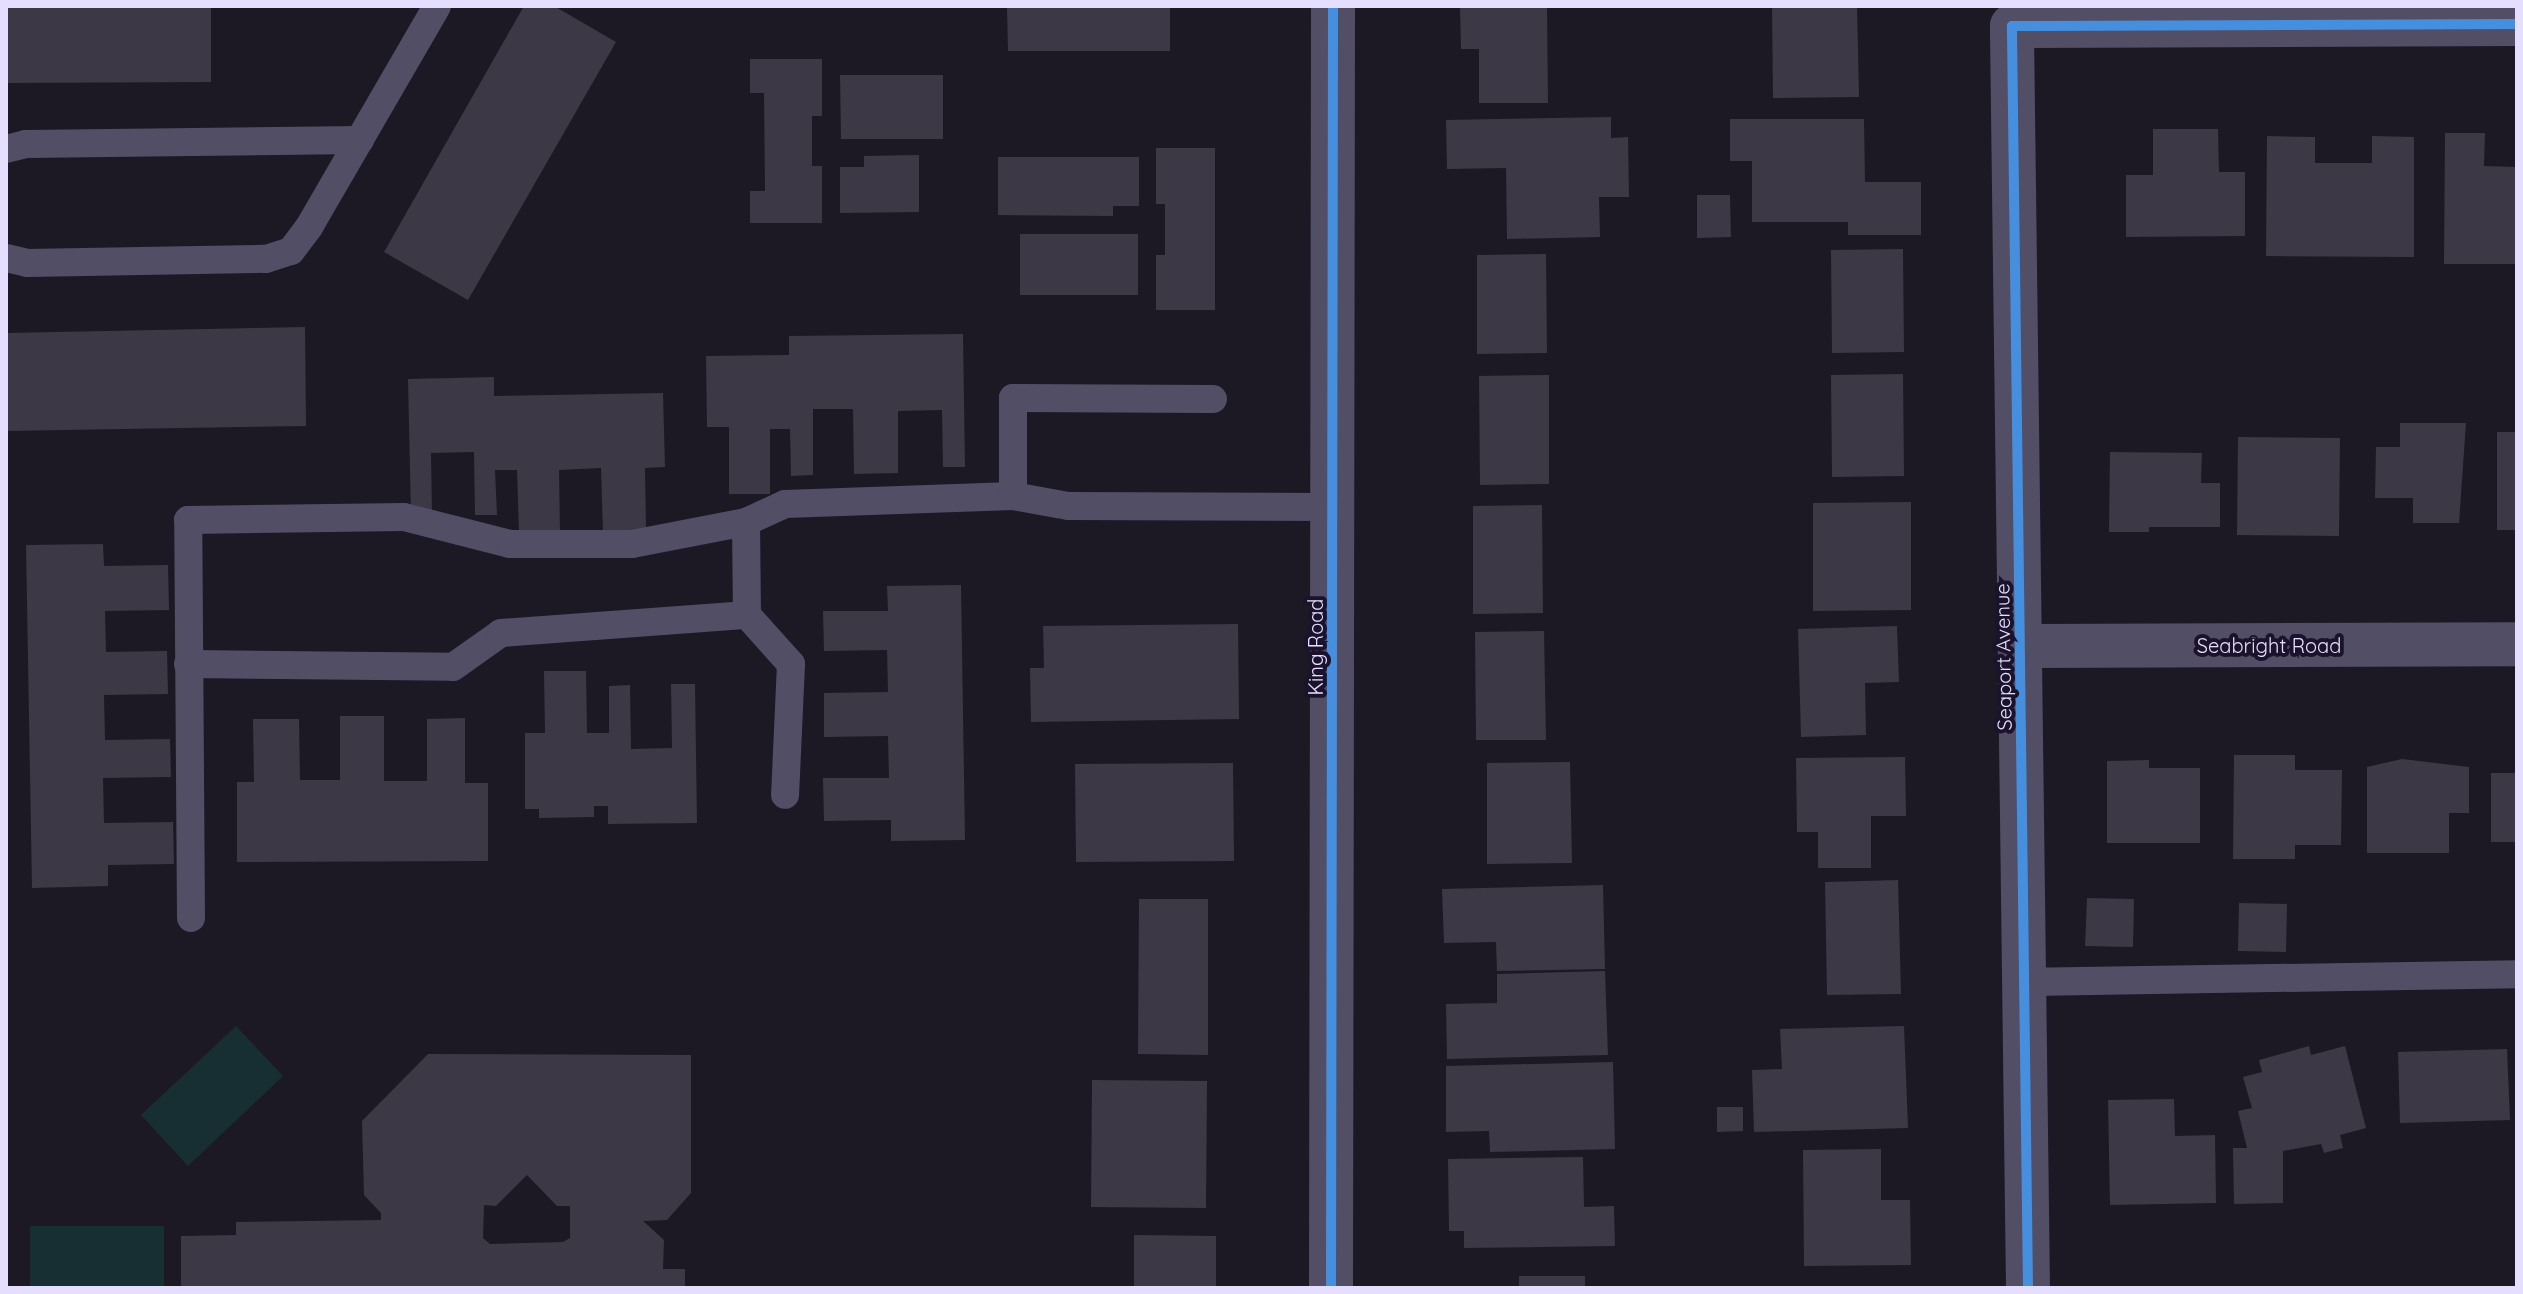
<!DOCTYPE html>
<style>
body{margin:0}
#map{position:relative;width:2523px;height:1294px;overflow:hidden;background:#1c1925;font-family:Quicksand,sans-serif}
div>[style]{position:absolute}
.green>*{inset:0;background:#172f33}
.building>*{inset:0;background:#3c3846}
.service>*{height:28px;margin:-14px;padding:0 14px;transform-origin:14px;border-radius:14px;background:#524e66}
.minor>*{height:44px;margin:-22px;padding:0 22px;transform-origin:22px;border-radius:22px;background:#524e66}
.cycleway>*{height:10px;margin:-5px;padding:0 5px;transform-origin:5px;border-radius:5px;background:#468fdf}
span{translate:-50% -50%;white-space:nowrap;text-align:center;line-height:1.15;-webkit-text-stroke:8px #1a132b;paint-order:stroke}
.street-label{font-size:20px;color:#e5defe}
.frame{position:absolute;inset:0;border:8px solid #e5defe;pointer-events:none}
</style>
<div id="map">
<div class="green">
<div style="clip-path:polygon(236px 1026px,283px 1076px,188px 1166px,141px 1115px)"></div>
<div style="clip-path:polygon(30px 1226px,164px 1226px,164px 1288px,30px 1288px)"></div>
</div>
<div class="building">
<div style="clip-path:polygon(6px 6px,211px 6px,211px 82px,6px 83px)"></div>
<div style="clip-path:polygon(524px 6px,554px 6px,616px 42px,468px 300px,384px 252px)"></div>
<div style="clip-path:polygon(1007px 6px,1170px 6px,1170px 51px,1008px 51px)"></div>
<div style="clip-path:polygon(1460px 6px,1547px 6px,1548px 103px,1479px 103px,1479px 49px,1461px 49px)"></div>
<div style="clip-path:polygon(1772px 6px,1857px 6px,1859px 97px,1773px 98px)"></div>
<div style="clip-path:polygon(750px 59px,822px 59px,822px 116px,812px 116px,812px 166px,822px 166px,822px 223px,750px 223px,750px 191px,765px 191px,764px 93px,750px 93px)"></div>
<div style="clip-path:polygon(840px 75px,943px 75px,943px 139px,841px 139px)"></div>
<div style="clip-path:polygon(1611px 117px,1611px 138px,1628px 137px,1629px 197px,1599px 197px,1600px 237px,1507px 239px,1506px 168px,1447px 169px,1446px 120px)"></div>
<div style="clip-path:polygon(1730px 119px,1864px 119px,1865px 182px,1921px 182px,1921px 235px,1848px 235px,1848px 222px,1752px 222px,1752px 161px,1730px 161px)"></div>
<div style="clip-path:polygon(2153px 129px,2218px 129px,2219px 172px,2245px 172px,2245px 236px,2126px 237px,2126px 175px,2153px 175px)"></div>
<div style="clip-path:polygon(2445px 133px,2485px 133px,2484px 166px,2517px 167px,2517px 264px,2444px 264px)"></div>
<div style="clip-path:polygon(2267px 136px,2315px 137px,2315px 163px,2372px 163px,2372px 136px,2414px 137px,2414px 257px,2266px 256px)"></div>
<div style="clip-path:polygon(1156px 148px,1215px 148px,1215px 310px,1156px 310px,1156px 255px,1165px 255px,1165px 204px,1156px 204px)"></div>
<div style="clip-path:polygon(919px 155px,919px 212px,840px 213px,840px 167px,864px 167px,864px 156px)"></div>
<div style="clip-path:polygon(998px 157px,1139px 157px,1139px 206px,1113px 206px,1113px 216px,998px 215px)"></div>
<div style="clip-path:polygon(1697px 195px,1730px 195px,1731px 237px,1697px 238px)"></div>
<div style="clip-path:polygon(1020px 234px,1138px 234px,1138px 295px,1020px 295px)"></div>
<div style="clip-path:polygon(1903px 249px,1904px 352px,1832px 353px,1831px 250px)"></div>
<div style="clip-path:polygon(1546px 254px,1547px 353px,1477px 354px,1477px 255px)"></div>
<div style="clip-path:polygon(305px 327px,306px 426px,6px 431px,6px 333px)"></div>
<div style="clip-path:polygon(963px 334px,965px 467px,943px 467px,942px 410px,898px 411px,898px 473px,854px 474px,853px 409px,813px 409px,813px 475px,791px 476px,790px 429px,770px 429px,770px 494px,729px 494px,729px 427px,707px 427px,706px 356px,789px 355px,789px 336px)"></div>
<div style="clip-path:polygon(1903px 374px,1904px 476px,1832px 477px,1831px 375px)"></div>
<div style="clip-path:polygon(1549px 375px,1549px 484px,1480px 485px,1479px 376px)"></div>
<div style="clip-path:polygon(494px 377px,494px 396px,663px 393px,665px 467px,645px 468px,646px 531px,603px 532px,601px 468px,559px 470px,560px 532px,519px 533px,517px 470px,495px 470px,497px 515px,475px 515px,474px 452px,431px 453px,432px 515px,411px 515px,408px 379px)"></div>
<div style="clip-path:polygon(2400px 423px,2466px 423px,2459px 523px,2413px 523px,2413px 498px,2375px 498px,2376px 447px,2400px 447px)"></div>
<div style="clip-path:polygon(2497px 432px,2517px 432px,2517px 530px,2497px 530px)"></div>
<div style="clip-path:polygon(2238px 437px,2340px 438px,2339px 536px,2237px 535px)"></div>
<div style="clip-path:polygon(2110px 452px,2202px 453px,2201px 483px,2220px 483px,2220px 527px,2149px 527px,2149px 532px,2109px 532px)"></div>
<div style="clip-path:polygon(1911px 502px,1911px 610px,1813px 611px,1813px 503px)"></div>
<div style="clip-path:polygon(1542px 505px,1543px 613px,1473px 614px,1473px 506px)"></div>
<div style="clip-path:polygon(103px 544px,104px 566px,168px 565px,169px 610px,105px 611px,106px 652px,167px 651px,168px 694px,104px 695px,105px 740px,170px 739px,171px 777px,103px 778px,104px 823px,173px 822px,174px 864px,108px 865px,108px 886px,32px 888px,26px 545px)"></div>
<div style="clip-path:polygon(961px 585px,965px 840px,891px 841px,891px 820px,824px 821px,823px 778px,889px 778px,888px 736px,824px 737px,824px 693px,888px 692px,887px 650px,824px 651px,823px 611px,888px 611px,887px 586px)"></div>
<div style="clip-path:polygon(1238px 624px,1239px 719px,1031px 722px,1030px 668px,1044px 668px,1043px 626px)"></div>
<div style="clip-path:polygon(1897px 626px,1899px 682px,1865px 683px,1866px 735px,1801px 737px,1798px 629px)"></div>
<div style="clip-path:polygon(1544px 631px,1546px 740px,1476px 740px,1475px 632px)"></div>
<div style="clip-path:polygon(544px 671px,586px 671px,587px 733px,609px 733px,609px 686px,630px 685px,631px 749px,672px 748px,671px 684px,695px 684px,697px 823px,608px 824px,608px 806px,594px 806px,594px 817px,539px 818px,539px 809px,525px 809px,525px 733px,545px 733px)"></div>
<div style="clip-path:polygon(340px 716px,384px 716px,384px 781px,427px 781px,427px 719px,465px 718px,465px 783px,488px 783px,488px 861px,237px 862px,237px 782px,254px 782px,253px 719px,299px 719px,300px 780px,340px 780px)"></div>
<div style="clip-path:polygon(2234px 755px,2295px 755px,2295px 770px,2342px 770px,2341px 845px,2295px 845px,2295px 859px,2233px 859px)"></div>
<div style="clip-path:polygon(1905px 757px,1906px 816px,1871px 816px,1871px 868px,1818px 868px,1818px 832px,1797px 832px,1796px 758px)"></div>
<div style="clip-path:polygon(2402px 759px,2469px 767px,2469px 813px,2449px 813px,2449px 853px,2367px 853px,2367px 767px)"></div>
<div style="clip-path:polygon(2149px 760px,2149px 768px,2200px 768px,2200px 843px,2107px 843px,2107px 761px)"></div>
<div style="clip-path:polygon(1570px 762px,1572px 863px,1487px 864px,1487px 763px)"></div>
<div style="clip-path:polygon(1233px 763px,1234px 861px,1076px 862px,1075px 764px)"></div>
<div style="clip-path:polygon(2491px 773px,2517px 773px,2517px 842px,2491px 842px)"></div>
<div style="clip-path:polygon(1898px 880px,1901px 994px,1827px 995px,1825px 882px)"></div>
<div style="clip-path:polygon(1603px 885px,1605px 969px,1497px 971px,1496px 942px,1444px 943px,1442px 889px)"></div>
<div style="clip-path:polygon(2087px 898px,2134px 899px,2133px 947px,2085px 946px)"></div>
<div style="clip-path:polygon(1139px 899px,1208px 899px,1208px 1055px,1138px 1054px)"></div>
<div style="clip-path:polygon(2239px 903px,2287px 904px,2286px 952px,2238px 951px)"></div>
<div style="clip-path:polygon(1605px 971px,1608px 1055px,1447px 1059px,1446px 1004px,1497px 1003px,1497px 974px)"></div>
<div style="clip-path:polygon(1904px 1026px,1908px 1128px,1754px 1132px,1752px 1070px,1782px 1069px,1780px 1029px)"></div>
<div style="clip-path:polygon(2309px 1046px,2311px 1055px,2345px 1046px,2366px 1128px,2340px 1135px,2343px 1148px,2324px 1153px,2321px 1144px,2283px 1151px,2283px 1203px,2234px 1204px,2233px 1148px,2247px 1148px,2238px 1111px,2252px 1108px,2243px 1077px,2262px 1072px,2259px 1060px)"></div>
<div style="clip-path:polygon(2507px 1049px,2510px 1120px,2400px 1123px,2398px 1052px)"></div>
<div style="clip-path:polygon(evenodd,428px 1054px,691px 1055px,691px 1193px,667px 1220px,643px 1221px,664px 1240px,663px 1269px,685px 1269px,685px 1288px,181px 1288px,181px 1236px,236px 1235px,236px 1222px,381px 1220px,381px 1213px,364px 1195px,362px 1121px,428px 1054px,527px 1175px,557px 1206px,570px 1206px,570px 1238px,563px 1242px,490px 1244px,483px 1238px,484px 1205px,496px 1206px,527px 1175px)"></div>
<div style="clip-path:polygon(1613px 1062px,1615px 1149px,1490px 1152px,1489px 1131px,1446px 1132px,1446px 1066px)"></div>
<div style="clip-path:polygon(1092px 1080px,1207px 1081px,1206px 1208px,1091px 1207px)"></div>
<div style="clip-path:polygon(2174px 1099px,2175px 1136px,2215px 1135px,2216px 1203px,2110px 1205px,2108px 1100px)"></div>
<div style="clip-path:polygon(1717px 1107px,1743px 1107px,1743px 1131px,1717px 1132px)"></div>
<div style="clip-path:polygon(1881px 1149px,1881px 1200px,1910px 1200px,1911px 1265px,1804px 1266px,1803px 1150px)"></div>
<div style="clip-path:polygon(1583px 1157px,1584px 1207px,1614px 1206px,1615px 1246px,1464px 1248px,1464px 1231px,1449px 1231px,1448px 1159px)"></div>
<div style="clip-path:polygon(1134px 1235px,1216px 1236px,1216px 1288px,1134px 1288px)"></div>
<div style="clip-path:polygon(1519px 1276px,1585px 1276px,1585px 1288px,1519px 1288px)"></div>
</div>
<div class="service">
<div style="left:6px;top:149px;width:21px;rotate:-14deg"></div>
<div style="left:26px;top:144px;width:334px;rotate:-0.7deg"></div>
<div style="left:6px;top:258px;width:22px;rotate:13deg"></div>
<div style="left:27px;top:263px;width:239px;rotate:-1deg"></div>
<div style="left:266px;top:259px;width:26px;rotate:-18deg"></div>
<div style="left:291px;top:251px;width:30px;rotate:-53deg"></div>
<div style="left:309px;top:227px;width:255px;rotate:-59.9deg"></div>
<div style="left:1013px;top:496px;width:98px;rotate:-90deg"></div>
<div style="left:1013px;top:398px;width:200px;rotate:0.3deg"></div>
<div style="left:746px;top:522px;width:93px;rotate:89.4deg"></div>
<div style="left:747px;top:615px;width:66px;rotate:48.1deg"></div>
<div style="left:791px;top:664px;width:131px;rotate:92.6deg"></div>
<div style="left:188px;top:664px;width:265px;rotate:0.6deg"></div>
<div style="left:453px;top:667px;width:59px;rotate:-35.3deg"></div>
<div style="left:501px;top:633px;width:247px;rotate:-4.2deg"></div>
<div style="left:191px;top:918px;width:398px;rotate:-90.4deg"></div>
<div style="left:188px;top:520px;width:216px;rotate:-0.8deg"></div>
<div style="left:404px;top:517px;width:109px;rotate:14.3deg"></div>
<div style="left:510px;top:544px;width:122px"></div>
<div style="left:632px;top:544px;width:116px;rotate:-10.9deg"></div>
<div style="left:746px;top:522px;width:43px;rotate:-24.8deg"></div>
<div style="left:785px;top:504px;width:228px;rotate:-2deg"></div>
<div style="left:1013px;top:496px;width:56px;rotate:10.3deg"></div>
<div style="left:1068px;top:506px;width:266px;rotate:0.2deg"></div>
<div style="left:2024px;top:982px;width:493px;rotate:-0.9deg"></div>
</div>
<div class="minor">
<div style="left:2021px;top:646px;width:496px;rotate:-0.2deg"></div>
<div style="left:1331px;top:1288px;width:1282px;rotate:-89.91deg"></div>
<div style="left:2028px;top:1288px;width:1262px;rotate:-90.73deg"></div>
<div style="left:2012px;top:26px;width:505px;rotate:-0.23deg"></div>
</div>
<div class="cycleway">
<div style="left:1331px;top:1288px;width:1282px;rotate:-89.91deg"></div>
<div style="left:2028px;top:1288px;width:1262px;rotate:-90.73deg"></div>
<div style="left:2012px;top:26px;width:505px;rotate:-0.23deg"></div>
</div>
<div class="street-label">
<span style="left:2269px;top:645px">Seabright Road</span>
<span style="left:1315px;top:647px;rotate:-90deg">King Road</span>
<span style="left:2003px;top:657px;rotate:-91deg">Seaport Avenue</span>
</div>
<div class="frame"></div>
</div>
